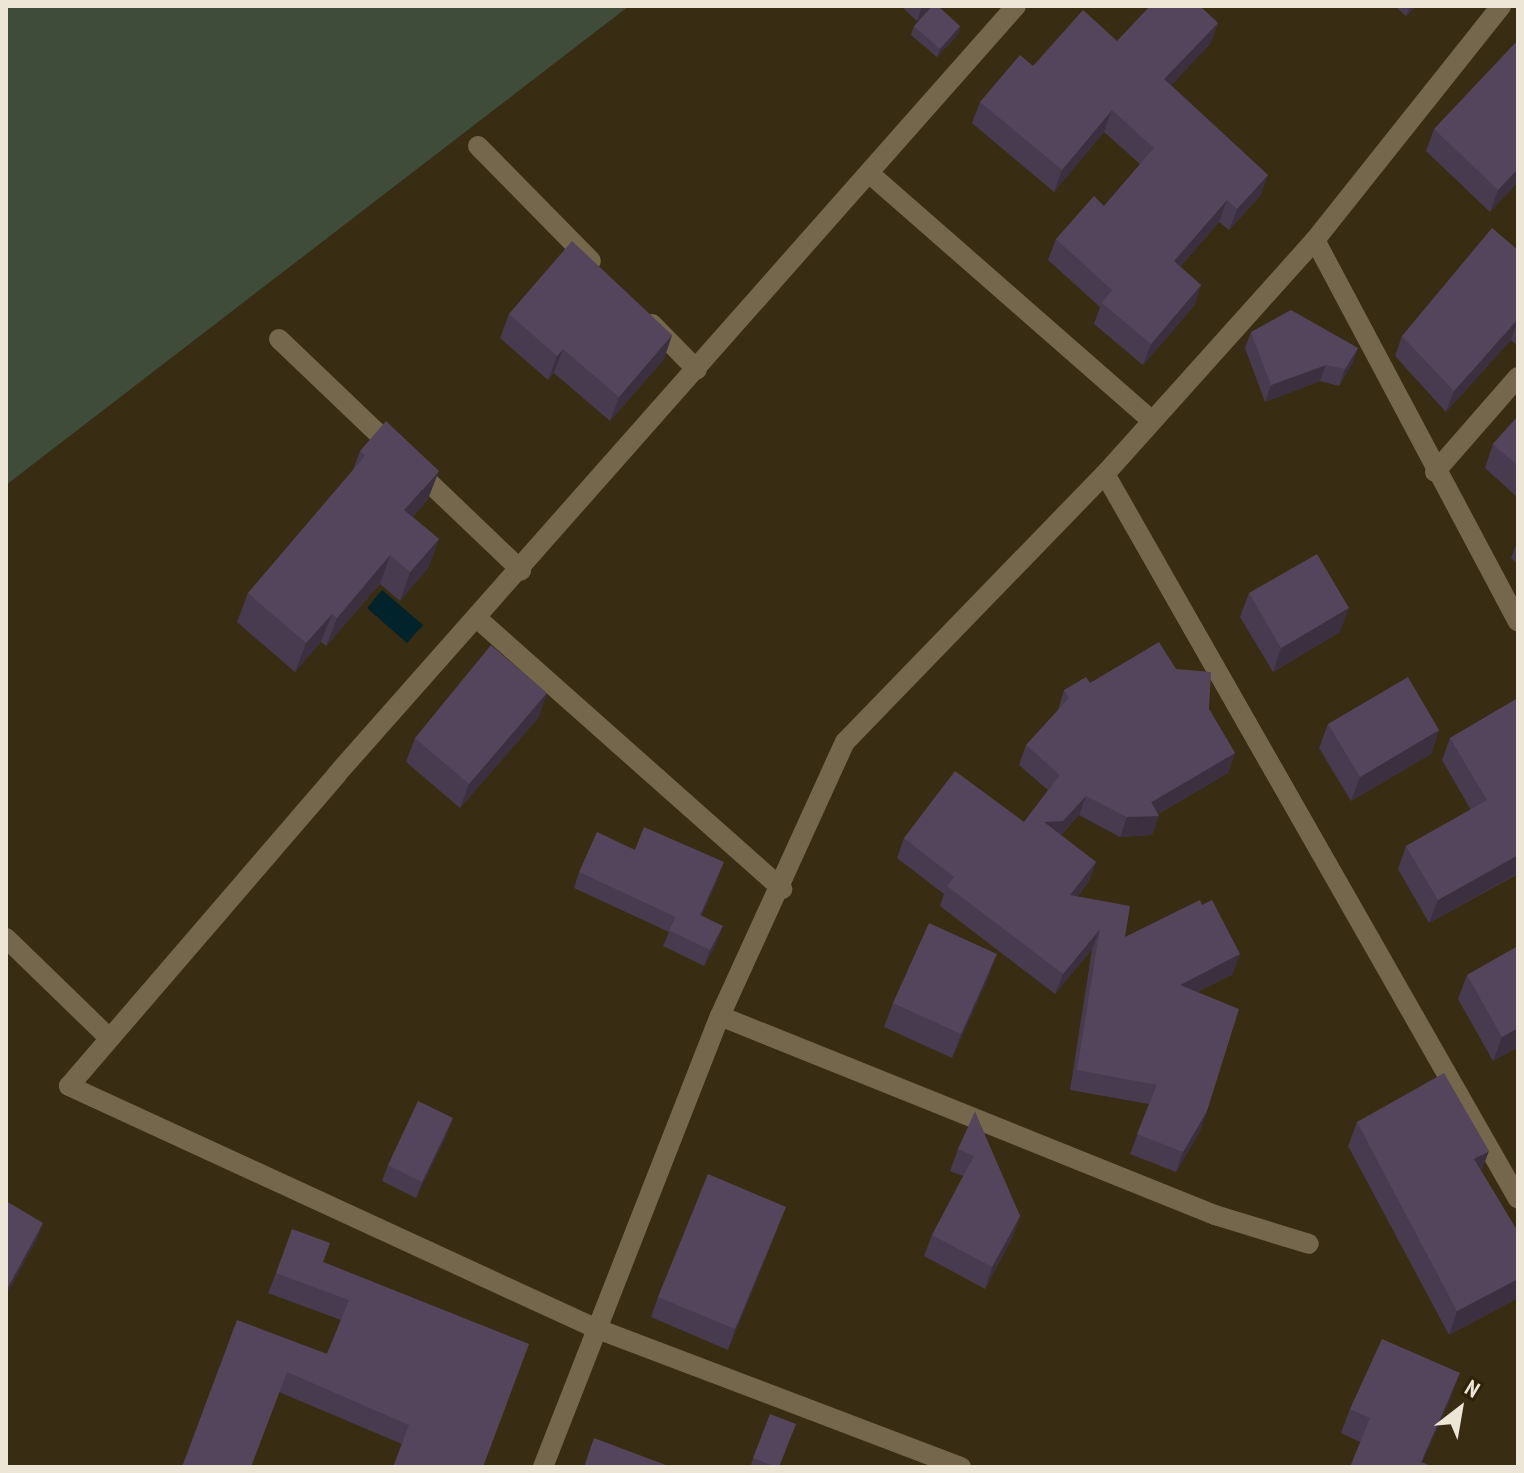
<!DOCTYPE html>
<style>
body{margin:0}
#map{position:relative;width:1524px;height:1473px;overflow:hidden;background:#382c13;font-family:"PT Sans Narrow",sans-serif}
div>[style]{position:absolute}
.green>*{inset:0;background:#3f4c39}
.water>*{inset:0;background:#01232c}
.street>*{height:20px;margin:-10px;padding:0 10px;transform-origin:10px;border-radius:10px;background:#75674c}
.wall>*{inset:0;background:#493b4f}
.shaded-wall>*{inset:0;background:#3c3040}
.building>*{inset:0;background:#55455c}
span{translate:-50% -50%;white-space:nowrap;text-align:center;line-height:1.15;-webkit-text-stroke:7px #2e2208;paint-order:stroke}
.frame{position:absolute;inset:0;border:8px solid #ede5d6;pointer-events:none}
.north{position:absolute;left:1420px;top:1369px;width:80px;height:80px;-webkit-text-stroke:6px #2e2208;paint-order:stroke;rotate:31deg;font-size:22px;font-weight:700;line-height:32px;text-align:center;color:#ede5d6}
.north::after{content:'';display:block;margin:auto;width:28px;height:36px;background:#ede5d6;clip-path:polygon(50% 0,100% 100%,50% 72%,0 100%)}
</style>
<div id="map">
<div class="green">
<div style="clip-path:polygon(6px 6px,629px 6px,6px 485px)"></div>
</div>
<div class="water">
<div style="clip-path:polygon(382px 590px,423px 625px,407px 643px,367px 608px)"></div>
</div>
<div class="street">
<div style="left:478px;top:146px;width:161px;rotate:45.5deg"></div>
<div style="left:869px;top:173px;width:376px;rotate:41.2deg"></div>
<div style="left:1315px;top:240px;width:432px;rotate:62deg"></div>
<div style="left:652px;top:324px;width:64px;rotate:45.6deg"></div>
<div style="left:279px;top:339px;width:335px;rotate:43.7deg"></div>
<div style="left:1435px;top:472px;width:126px;rotate:-48.9deg"></div>
<div style="left:1105px;top:474px;width:834px;rotate:60.33deg"></div>
<div style="left:478px;top:619px;width:407px;rotate:41.6deg"></div>
<div style="left:6px;top:938px;width:142px;rotate:44.1deg"></div>
<div style="left:720px;top:1016px;width:534px;rotate:21.9deg"></div>
<div style="left:1215px;top:1215px;width:98px;rotate:17.1deg"></div>
<div style="left:543px;top:1467px;width:484px;rotate:-68.6deg"></div>
<div style="left:720px;top:1016px;width:301px;rotate:-65.5deg"></div>
<div style="left:845px;top:742px;width:373px;rotate:-45.9deg"></div>
<div style="left:1105px;top:474px;width:314px;rotate:-48.1deg"></div>
<div style="left:1315px;top:240px;width:299px;rotate:-51.5deg"></div>
<div style="left:961px;top:1467px;width:392px;rotate:-159.2deg"></div>
<div style="left:595px;top:1328px;width:579px;rotate:-155.29deg"></div>
<div style="left:69px;top:1086px;width:411px;rotate:-49.3deg"></div>
<div style="left:337px;top:774px;width:1025px;rotate:-48.52deg"></div>
</div>
<div class="wall">
<div style="clip-path:polygon(901px 6px,932px 6px,917px 21px)"></div>
<div style="clip-path:polygon(1395px 6px,1416px 6px,1406px 16px)"></div>
<div style="clip-path:polygon(1218px 23px,1210px 44px,1171px 85px,1268px 175px,1260px 196px,1229px 230px,1219px 222px,1180px 267px,1201px 285px,1194px 306px,1143px 365px,1094px 324px,1100px 307px,1048px 260px,1056px 239px,1104px 206px,1140px 164px,1104px 132px,1054px 192px,972px 123px,980px 102px,1117px 41px)"></div>
<div style="clip-path:polygon(914px 26px,960px 26px,958px 34px,937px 57px,911px 35px)"></div>
<div style="clip-path:polygon(1434px 129px,1518px 182px,1490px 212px,1426px 151px)"></div>
<div style="clip-path:polygon(1518px 250px,1518px 344px,1517px 345px,1511px 340px,1446px 412px,1395px 356px,1402px 336px)"></div>
<div style="clip-path:polygon(509px 314px,672px 335px,664px 359px,610px 421px,554px 373px,548px 380px,500px 338px)"></div>
<div style="clip-path:polygon(1251px 332px,1358px 348px,1352px 364px,1339px 386px,1320px 381px,1265px 402px,1245px 348px)"></div>
<div style="clip-path:polygon(1518px 416px,1518px 498px,1485px 468px,1493px 444px)"></div>
<div style="clip-path:polygon(360px 451px,428px 499px,413px 517px,439px 539px,428px 568px,400px 601px,380px 584px,326px 646px,321px 642px,295px 672px,237px 622px,248px 593px,353px 470px)"></div>
<div style="clip-path:polygon(1518px 540px,1518px 564px,1511px 558px)"></div>
<div style="clip-path:polygon(1249px 593px,1340px 632px,1273px 672px,1240px 617px)"></div>
<div style="clip-path:polygon(1176px 669px,1209px 709px,1235px 753px,1228px 773px,1158px 814px,1152px 835px,1120px 837px,1079px 815px,1061px 835px,1096px 862px,1089px 881px,1077px 897px,1125px 937px,1233px 974px,1197px 992px,1207px 1111px,1200px 1131px,1176px 1172px,1130px 1154px,1149px 1104px,1070px 1090px,1092px 949px,1055px 994px,940px 906px,944px 894px,897px 858px,904px 838px,1024px 822px,1048px 790px,1019px 765px,1026px 745px,1058px 710px,1064px 690px,1090px 683px)"></div>
<div style="clip-path:polygon(1518px 698px,1518px 874px,1429px 923px,1398px 869px,1406px 846px,1471px 810px,1442px 760px,1450px 738px)"></div>
<div style="clip-path:polygon(539px 717px,460px 808px,406px 762px,415px 738px)"></div>
<div style="clip-path:polygon(1328px 724px,1439px 730px,1431px 754px,1351px 801px,1319px 748px)"></div>
<div style="clip-path:polygon(635px 850px,718px 878px,702px 915px,717px 942px,704px 966px,663px 946px,669px 932px,574px 888px,579px 872px)"></div>
<div style="clip-path:polygon(1518px 946px,1518px 1047px,1493px 1061px,1458px 999px,1467px 975px)"></div>
<div style="clip-path:polygon(988px 978px,952px 1058px,884px 1027px,893px 1003px)"></div>
<div style="clip-path:polygon(975px 1112px,1020px 1216px,1012px 1238px,985px 1289px,924px 1256px,932px 1235px,963px 1176px,950px 1171px,958px 1149px)"></div>
<div style="clip-path:polygon(1357px 1122px,1482px 1172px,1518px 1232px,1518px 1298px,1449px 1335px,1348px 1146px)"></div>
<div style="clip-path:polygon(447px 1134px,416px 1198px,382px 1181px,388px 1165px)"></div>
<div style="clip-path:polygon(778px 1227px,728px 1350px,651px 1317px,658px 1297px)"></div>
<div style="clip-path:polygon(323px 1262px,529px 1344px,402px 1444px,279px 1392px,237px 1320px,327px 1354px,341px 1320px,268px 1293px,276px 1273px)"></div>
<div style="clip-path:polygon(1451px 1397px,1422px 1462px,1360px 1442px,1341px 1433px,1350px 1409px)"></div>
<div style="clip-path:polygon(770px 1414px,780px 1467px,750px 1467px)"></div>
</div>
<div class="shaded-wall">
<div style="clip-path:polygon(922px 6px,932px 6px,917px 21px)"></div>
<div style="clip-path:polygon(1410px 6px,1416px 6px,1406px 16px)"></div>
<div style="clip-path:polygon(1218px 23px,1210px 44px,1157px 101px,1164px 79px)"></div>
<div style="clip-path:polygon(960px 26px,958px 34px,937px 57px,940px 49px)"></div>
<div style="clip-path:polygon(1112px 110px,1104px 132px,1054px 192px,1062px 170px)"></div>
<div style="clip-path:polygon(1518px 169px,1518px 182px,1490px 212px,1498px 190px)"></div>
<div style="clip-path:polygon(1268px 175px,1260px 196px,1229px 230px,1237px 209px)"></div>
<div style="clip-path:polygon(1227px 200px,1219px 222px,1166px 283px,1174px 261px)"></div>
<div style="clip-path:polygon(1201px 285px,1194px 306px,1143px 365px,1151px 344px)"></div>
<div style="clip-path:polygon(1518px 319px,1511px 340px,1446px 412px,1454px 391px)"></div>
<div style="clip-path:polygon(672px 335px,664px 359px,610px 421px,619px 397px)"></div>
<div style="clip-path:polygon(1358px 348px,1352px 364px,1339px 386px,1345px 369px)"></div>
<div style="clip-path:polygon(563px 349px,554px 373px,548px 380px,557px 356px)"></div>
<div style="clip-path:polygon(1326px 365px,1320px 381px,1265px 402px,1271px 385px)"></div>
<div style="clip-path:polygon(439px 471px,428px 499px,394px 539px,404px 510px)"></div>
<div style="clip-path:polygon(439px 539px,428px 568px,400px 601px,410px 572px)"></div>
<div style="clip-path:polygon(390px 555px,380px 584px,326px 646px,337px 618px)"></div>
<div style="clip-path:polygon(1349px 608px,1340px 632px,1273px 672px,1281px 648px)"></div>
<div style="clip-path:polygon(332px 614px,321px 642px,295px 672px,306px 643px)"></div>
<div style="clip-path:polygon(547px 693px,539px 717px,460px 808px,469px 784px)"></div>
<div style="clip-path:polygon(1439px 730px,1431px 754px,1351px 801px,1360px 777px)"></div>
<div style="clip-path:polygon(1235px 753px,1228px 773px,1154px 816px,1159px 816px,1152px 835px,1120px 837px,1127px 817px)"></div>
<div style="clip-path:polygon(1086px 796px,1079px 815px,1056px 840px,1044px 822px)"></div>
<div style="clip-path:polygon(1518px 855px,1518px 873px,1429px 923px,1438px 900px)"></div>
<div style="clip-path:polygon(724px 862px,718px 878px,695px 931px,700px 915px)"></div>
<div style="clip-path:polygon(1096px 862px,1089px 881px,1063px 915px,1070px 895px)"></div>
<div style="clip-path:polygon(723px 926px,717px 942px,704px 966px,710px 950px)"></div>
<div style="clip-path:polygon(1100px 929px,1092px 949px,1055px 994px,1063px 974px)"></div>
<div style="clip-path:polygon(997px 954px,988px 978px,952px 1058px,961px 1034px)"></div>
<div style="clip-path:polygon(1240px 954px,1233px 974px,1173px 1004px,1180px 985px)"></div>
<div style="clip-path:polygon(1518px 1028px,1518px 1047px,1493px 1061px,1502px 1037px)"></div>
<div style="clip-path:polygon(1207px 1111px,1200px 1131px,1176px 1172px,1183px 1152px)"></div>
<div style="clip-path:polygon(453px 1118px,447px 1134px,416px 1198px,422px 1182px)"></div>
<div style="clip-path:polygon(1489px 1151px,1480px 1175px,1474px 1159px)"></div>
<div style="clip-path:polygon(786px 1207px,778px 1227px,728px 1350px,735px 1329px)"></div>
<div style="clip-path:polygon(1020px 1216px,1012px 1238px,985px 1289px,992px 1267px)"></div>
<div style="clip-path:polygon(43px 1223px,37px 1239px,6px 1296px,6px 1291px)"></div>
<div style="clip-path:polygon(1518px 1279px,1518px 1298px,1449px 1335px,1457px 1311px)"></div>
<div style="clip-path:polygon(1460px 1373px,1451px 1397px,1420px 1467px,1419px 1467px)"></div>
</div>
<div class="building">
<div style="clip-path:polygon(932px 6px,938px 6px,960px 26px,940px 49px,914px 26px)"></div>
<div style="clip-path:polygon(1150px 6px,1200px 6px,1218px 23px,1164px 79px,1268px 175px,1237px 209px,1227px 200px,1174px 261px,1201px 285px,1151px 344px,1102px 303px,1112px 290px,1056px 239px,1094px 196px,1104px 206px,1154px 148px,1112px 110px,1062px 170px,980px 102px,1020px 55px,1033px 66px,1083px 10px,1117px 41px)"></div>
<div style="clip-path:polygon(1518px 40px,1518px 169px,1498px 190px,1434px 129px)"></div>
<div style="clip-path:polygon(1492px 228px,1518px 250px,1518px 319px,1454px 391px,1402px 336px)"></div>
<div style="clip-path:polygon(572px 241px,672px 335px,619px 397px,563px 349px,557px 356px,509px 314px)"></div>
<div style="clip-path:polygon(1291px 310px,1358px 348px,1345px 369px,1326px 365px,1271px 385px,1251px 332px)"></div>
<div style="clip-path:polygon(1518px 416px,1518px 466px,1493px 444px)"></div>
<div style="clip-path:polygon(386px 421px,439px 471px,404px 510px,439px 539px,410px 572px,390px 555px,337px 618px,332px 614px,306px 643px,248px 593px,365px 456px,360px 451px)"></div>
<div style="clip-path:polygon(1317px 554px,1349px 608px,1281px 648px,1249px 593px)"></div>
<div style="clip-path:polygon(1159px 642px,1176px 669px,1211px 672px,1209px 709px,1235px 753px,1151px 802px,1159px 816px,1127px 817px,1086px 796px,1063px 821px,1044px 822px,1096px 862px,1070px 895px,1130px 906px,1125px 937px,1200px 900px,1202px 905px,1212px 900px,1240px 954px,1180px 985px,1239px 1009px,1207px 1111px,1183px 1152px,1137px 1134px,1157px 1085px,1077px 1070px,1100px 929px,1063px 974px,947px 886px,954px 877px,904px 838px,955px 771px,1024px 822px,1060px 775px,1026px 745px,1069px 698px,1064px 690px,1086px 677px,1090px 683px)"></div>
<div style="clip-path:polygon(491px 645px,547px 693px,469px 784px,415px 738px)"></div>
<div style="clip-path:polygon(1408px 677px,1439px 730px,1360px 777px,1328px 724px)"></div>
<div style="clip-path:polygon(1518px 698px,1518px 855px,1438px 900px,1406px 846px,1487px 800px,1450px 738px)"></div>
<div style="clip-path:polygon(644px 827px,724px 862px,700px 915px,723px 926px,710px 950px,669px 930px,676px 917px,579px 872px,597px 832px,635px 850px)"></div>
<div style="clip-path:polygon(929px 923px,997px 954px,961px 1034px,893px 1003px)"></div>
<div style="clip-path:polygon(1518px 946px,1518px 1028px,1502px 1037px,1467px 975px)"></div>
<div style="clip-path:polygon(1444px 1073px,1489px 1151px,1474px 1159px,1518px 1232px,1518px 1279px,1457px 1311px,1357px 1122px)"></div>
<div style="clip-path:polygon(418px 1101px,453px 1118px,422px 1182px,388px 1165px)"></div>
<div style="clip-path:polygon(975px 1112px,1020px 1216px,992px 1267px,932px 1235px,974px 1156px,958px 1149px)"></div>
<div style="clip-path:polygon(708px 1174px,786px 1207px,735px 1329px,658px 1297px)"></div>
<div style="clip-path:polygon(6px 1201px,43px 1223px,6px 1291px)"></div>
<div style="clip-path:polygon(292px 1229px,330px 1243px,323px 1262px,529px 1344px,483px 1467px,393px 1467px,409px 1425px,287px 1372px,251px 1467px,182px 1467px,237px 1320px,327px 1354px,349px 1300px,276px 1273px)"></div>
<div style="clip-path:polygon(1382px 1339px,1460px 1373px,1421px 1462px,1434px 1467px,1350px 1467px,1370px 1418px,1350px 1409px)"></div>
<div style="clip-path:polygon(770px 1414px,796px 1424px,779px 1467px,776px 1467px,753px 1458px)"></div>
<div style="clip-path:polygon(594px 1438px,671px 1467px,584px 1467px)"></div>
</div>
<div class="frame"></div>
<div class="north">N</div>
</div>
